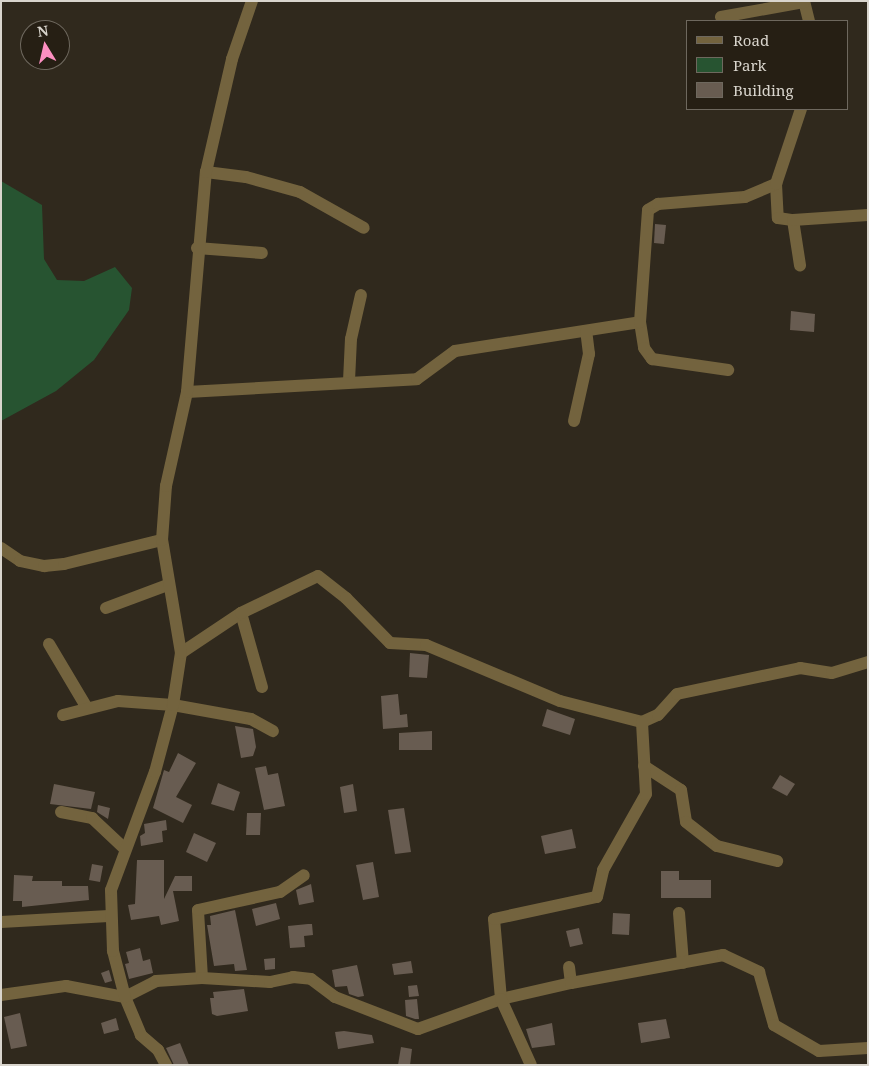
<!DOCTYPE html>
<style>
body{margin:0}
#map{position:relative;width:869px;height:1066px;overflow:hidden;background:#30291d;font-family:"Noto Serif",serif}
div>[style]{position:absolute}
.green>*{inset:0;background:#275431}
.building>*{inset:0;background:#685c51}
.minor>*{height:12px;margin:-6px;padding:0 6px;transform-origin:6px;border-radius:6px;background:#73633e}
span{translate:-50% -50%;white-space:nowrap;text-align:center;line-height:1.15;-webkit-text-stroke:4.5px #261f14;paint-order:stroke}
.frame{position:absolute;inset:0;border:2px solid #d9d5cd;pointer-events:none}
.legend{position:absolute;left:686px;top:20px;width:162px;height:90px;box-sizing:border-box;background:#261f14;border:1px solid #6e685e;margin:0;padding:6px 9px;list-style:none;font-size:15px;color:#d9d5cd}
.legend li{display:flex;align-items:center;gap:10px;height:25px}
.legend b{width:25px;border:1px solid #6e685e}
.north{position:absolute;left:20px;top:20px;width:50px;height:50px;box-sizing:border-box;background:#261f14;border:1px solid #6e685e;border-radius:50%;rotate:351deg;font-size:14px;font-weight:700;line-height:20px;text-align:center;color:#d9d5cd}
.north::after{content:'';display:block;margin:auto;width:18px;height:22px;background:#fc8fc1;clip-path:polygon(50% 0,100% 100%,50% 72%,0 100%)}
</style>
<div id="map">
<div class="green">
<div style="clip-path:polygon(1px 181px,42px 205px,44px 259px,57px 280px,84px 281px,115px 267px,132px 288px,129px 310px,94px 360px,56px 391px,1px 421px)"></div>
</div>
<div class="building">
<div style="clip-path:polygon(655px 224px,666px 225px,664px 244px,654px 243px)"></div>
<div style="clip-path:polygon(791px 311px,815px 314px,814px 332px,790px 330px)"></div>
<div style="clip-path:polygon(410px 653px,429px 655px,427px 678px,409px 677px)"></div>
<div style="clip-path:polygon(398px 694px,400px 715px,407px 714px,408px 727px,383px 729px,381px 696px)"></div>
<div style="clip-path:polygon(547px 709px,575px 719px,570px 735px,542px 726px)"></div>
<div style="clip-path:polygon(235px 726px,253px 729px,256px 747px,253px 756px,241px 758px)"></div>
<div style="clip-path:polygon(432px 731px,432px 750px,399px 750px,399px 733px)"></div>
<div style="clip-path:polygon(178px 753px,196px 763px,176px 797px,192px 805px,183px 823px,153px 808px,164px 770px,169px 772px)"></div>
<div style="clip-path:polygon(266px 766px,268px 775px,278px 773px,285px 806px,264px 810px,255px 768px)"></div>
<div style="clip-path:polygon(780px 775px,795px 784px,787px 796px,772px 788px)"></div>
<div style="clip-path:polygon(218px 783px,240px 792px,234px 811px,211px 804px)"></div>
<div style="clip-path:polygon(54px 784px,95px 792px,91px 809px,50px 804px)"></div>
<div style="clip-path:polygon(353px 784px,357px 811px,344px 813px,340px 787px)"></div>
<div style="clip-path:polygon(98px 805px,110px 808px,108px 819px,97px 812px)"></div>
<div style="clip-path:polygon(404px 808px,411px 852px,395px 854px,388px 810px)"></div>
<div style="clip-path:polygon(247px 813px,261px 813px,260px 835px,246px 835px)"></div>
<div style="clip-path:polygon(166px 820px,167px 830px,162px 831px,163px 842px,141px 846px,140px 836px,145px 833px,144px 824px)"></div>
<div style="clip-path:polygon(572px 829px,576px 848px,545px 854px,541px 836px)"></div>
<div style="clip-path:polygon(194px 833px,216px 843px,207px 862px,186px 852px)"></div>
<div style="clip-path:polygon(137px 860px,164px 860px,164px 899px,175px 876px,192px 876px,192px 891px,173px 891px,179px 921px,161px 925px,159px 916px,131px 920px,128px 905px,135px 904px)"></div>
<div style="clip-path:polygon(373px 862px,379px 897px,363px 900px,356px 865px)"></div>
<div style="clip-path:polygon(92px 864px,103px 866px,100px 882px,89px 880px)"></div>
<div style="clip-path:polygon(661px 871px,679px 871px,679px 880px,711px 880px,711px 898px,661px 898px)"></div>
<div style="clip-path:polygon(14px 875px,33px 876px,32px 881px,62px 881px,62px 886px,88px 886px,89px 900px,22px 907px,22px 901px,13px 901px)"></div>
<div style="clip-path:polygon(311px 884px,314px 902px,299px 905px,296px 890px)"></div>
<div style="clip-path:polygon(276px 903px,280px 919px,256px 926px,252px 909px)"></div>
<div style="clip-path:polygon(235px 910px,247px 970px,235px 971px,234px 964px,214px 966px,207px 925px,211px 925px,210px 916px)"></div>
<div style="clip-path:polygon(613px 913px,630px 914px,629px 935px,612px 934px)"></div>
<div style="clip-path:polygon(308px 924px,312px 924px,313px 935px,304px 936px,305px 947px,290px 948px,288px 926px)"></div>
<div style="clip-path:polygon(579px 928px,583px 944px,570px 947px,566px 931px)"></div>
<div style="clip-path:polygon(140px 948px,143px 961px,150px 959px,153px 973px,129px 979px,125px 964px,129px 963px,126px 952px)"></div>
<div style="clip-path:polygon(275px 958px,275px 969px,265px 970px,264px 959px)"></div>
<div style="clip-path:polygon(411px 961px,413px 973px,394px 975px,392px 964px)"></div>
<div style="clip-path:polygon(357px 965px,364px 996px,358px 997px,349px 994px,347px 986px,335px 987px,332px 970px)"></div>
<div style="clip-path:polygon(109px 970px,112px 981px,105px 983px,101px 973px)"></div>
<div style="clip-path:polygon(417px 985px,419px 996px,409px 997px,408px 986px)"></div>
<div style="clip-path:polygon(244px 989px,248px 1011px,217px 1016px,212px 1014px,210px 998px,214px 998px,213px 992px)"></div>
<div style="clip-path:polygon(417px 999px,419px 1019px,415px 1019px,406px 1016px,405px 1000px)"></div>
<div style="clip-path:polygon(20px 1013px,27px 1046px,11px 1049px,4px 1017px)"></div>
<div style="clip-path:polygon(116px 1018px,119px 1030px,104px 1034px,101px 1023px)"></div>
<div style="clip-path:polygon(666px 1019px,670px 1038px,641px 1043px,638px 1023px)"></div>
<div style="clip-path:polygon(552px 1023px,555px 1045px,532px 1048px,526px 1029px)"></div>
<div style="clip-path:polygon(344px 1031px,372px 1035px,374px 1043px,338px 1049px,335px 1032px)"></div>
<div style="clip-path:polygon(180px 1043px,189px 1065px,174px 1065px,166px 1048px)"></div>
<div style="clip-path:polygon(401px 1047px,412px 1049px,410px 1065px,398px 1065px)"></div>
</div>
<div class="minor">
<div style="left:804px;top:1px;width:21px;rotate:76deg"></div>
<div style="left:721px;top:17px;width:84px;rotate:-10.2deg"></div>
<div style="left:206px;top:172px;width:40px;rotate:7.1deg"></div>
<div style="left:246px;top:177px;width:56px;rotate:15.5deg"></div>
<div style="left:300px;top:192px;width:73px;rotate:29.4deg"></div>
<div style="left:776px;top:184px;width:34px;rotate:87deg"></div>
<div style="left:778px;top:218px;width:15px;rotate:8deg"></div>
<div style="left:793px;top:220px;width:46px;rotate:81.2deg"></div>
<div style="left:793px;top:220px;width:75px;rotate:-3.8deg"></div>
<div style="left:197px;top:248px;width:65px;rotate:4.4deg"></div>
<div style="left:640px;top:322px;width:26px;rotate:81deg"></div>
<div style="left:644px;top:348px;width:14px;rotate:54deg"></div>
<div style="left:652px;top:359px;width:77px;rotate:8.2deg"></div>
<div style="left:349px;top:381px;width:42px;rotate:-87.3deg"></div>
<div style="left:351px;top:339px;width:45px;rotate:-77.2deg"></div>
<div style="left:187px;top:392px;width:230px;rotate:-3.2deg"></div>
<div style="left:417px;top:379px;width:47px;rotate:-36.4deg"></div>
<div style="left:455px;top:351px;width:187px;rotate:-8.9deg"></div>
<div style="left:640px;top:322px;width:112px;rotate:-85.9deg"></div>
<div style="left:648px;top:210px;width:12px;rotate:-31deg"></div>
<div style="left:658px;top:204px;width:87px;rotate:-4.6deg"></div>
<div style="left:745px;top:197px;width:34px;rotate:-23deg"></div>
<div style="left:776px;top:184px;width:79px;rotate:-71.6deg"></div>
<div style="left:574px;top:421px;width:69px;rotate:-77.4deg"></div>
<div style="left:589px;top:354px;width:23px;rotate:-97deg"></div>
<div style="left:1px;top:548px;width:23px;rotate:34deg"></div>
<div style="left:20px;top:561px;width:25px;rotate:12deg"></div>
<div style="left:44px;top:566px;width:20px;rotate:-6deg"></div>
<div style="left:64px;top:564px;width:101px;rotate:-13.8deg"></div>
<div style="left:106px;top:608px;width:66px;rotate:-20.4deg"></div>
<div style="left:241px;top:613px;width:77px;rotate:74.2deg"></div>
<div style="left:49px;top:644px;width:74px;rotate:59.3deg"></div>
<div style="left:181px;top:653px;width:72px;rotate:-33.7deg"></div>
<div style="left:241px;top:613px;width:85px;rotate:-25.7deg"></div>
<div style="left:318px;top:576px;width:36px;rotate:38deg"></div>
<div style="left:346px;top:598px;width:63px;rotate:45.6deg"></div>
<div style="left:390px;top:643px;width:36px;rotate:3deg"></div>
<div style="left:426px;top:645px;width:145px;rotate:22.7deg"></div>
<div style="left:560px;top:701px;width:85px;rotate:14.4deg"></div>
<div style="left:642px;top:722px;width:17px;rotate:-24deg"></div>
<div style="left:658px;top:715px;width:28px;rotate:-48deg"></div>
<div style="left:677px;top:694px;width:126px;rotate:-11.9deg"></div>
<div style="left:800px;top:668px;width:32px;rotate:9deg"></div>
<div style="left:832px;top:673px;width:38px;rotate:-17deg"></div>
<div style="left:63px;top:715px;width:57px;rotate:-14.3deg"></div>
<div style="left:118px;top:701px;width:55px;rotate:4.2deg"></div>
<div style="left:173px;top:705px;width:79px;rotate:10.2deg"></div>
<div style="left:251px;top:719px;width:25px;rotate:29deg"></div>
<div style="left:644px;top:766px;width:44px;rotate:33deg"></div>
<div style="left:681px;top:790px;width:32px;rotate:81deg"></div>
<div style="left:686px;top:822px;width:39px;rotate:38deg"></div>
<div style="left:717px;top:846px;width:62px;rotate:14deg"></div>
<div style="left:61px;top:812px;width:32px;rotate:11deg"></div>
<div style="left:92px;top:818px;width:44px;rotate:43.2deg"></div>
<div style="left:679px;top:913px;width:50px;rotate:85.4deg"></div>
<div style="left:1px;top:922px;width:108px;rotate:-3.2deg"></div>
<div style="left:569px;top:967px;width:16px;rotate:83deg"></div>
<div style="left:571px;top:983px;width:72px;rotate:167.1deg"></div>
<div style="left:501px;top:999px;width:80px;rotate:-95deg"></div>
<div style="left:494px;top:919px;width:105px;rotate:-12.1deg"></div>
<div style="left:597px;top:897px;width:28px;rotate:-77deg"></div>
<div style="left:603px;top:870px;width:87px;rotate:-60.5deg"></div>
<div style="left:646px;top:794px;width:72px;rotate:-93.2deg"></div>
<div style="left:202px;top:978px;width:68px;rotate:-93.4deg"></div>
<div style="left:198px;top:910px;width:84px;rotate:-12.4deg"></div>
<div style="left:280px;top:892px;width:29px;rotate:-35deg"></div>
<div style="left:571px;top:983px;width:155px;rotate:-10.4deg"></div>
<div style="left:723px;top:955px;width:40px;rotate:25deg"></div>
<div style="left:759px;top:972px;width:55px;rotate:74.2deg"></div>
<div style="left:774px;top:1025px;width:52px;rotate:30deg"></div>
<div style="left:819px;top:1051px;width:49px;rotate:-3.5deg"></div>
<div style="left:1px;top:995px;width:66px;rotate:-7.9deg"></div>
<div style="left:66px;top:986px;width:60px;rotate:10.6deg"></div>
<div style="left:125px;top:997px;width:35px;rotate:-27deg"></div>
<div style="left:156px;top:981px;width:46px;rotate:-3.7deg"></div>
<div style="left:202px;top:978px;width:68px;rotate:3.4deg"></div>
<div style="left:270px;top:982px;width:24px;rotate:-12deg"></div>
<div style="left:293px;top:977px;width:18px;rotate:6deg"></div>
<div style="left:311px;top:979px;width:30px;rotate:37deg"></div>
<div style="left:335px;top:997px;width:89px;rotate:21.1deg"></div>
<div style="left:418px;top:1029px;width:88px;rotate:-19.9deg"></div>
<div style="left:501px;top:999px;width:72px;rotate:65.6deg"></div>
<div style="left:166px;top:1065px;width:17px;rotate:-118deg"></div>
<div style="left:158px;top:1050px;width:23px;rotate:-139deg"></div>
<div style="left:141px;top:1035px;width:41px;rotate:-112.8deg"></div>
<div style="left:125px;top:997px;width:48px;rotate:-104.6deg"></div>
<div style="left:113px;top:951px;width:61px;rotate:-91.9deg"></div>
<div style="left:111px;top:890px;width:126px;rotate:-69.6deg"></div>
<div style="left:155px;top:772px;width:69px;rotate:-75deg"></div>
<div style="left:173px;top:705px;width:53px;rotate:-81.3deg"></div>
<div style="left:181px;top:653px;width:115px;rotate:-99.5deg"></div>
<div style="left:162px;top:540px;width:54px;rotate:-85.8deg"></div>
<div style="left:166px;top:486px;width:96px;rotate:-77.4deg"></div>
<div style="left:187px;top:392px;width:221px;rotate:-85.1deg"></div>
<div style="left:206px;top:172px;width:116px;rotate:-77deg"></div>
<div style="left:232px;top:59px;width:61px;rotate:-71deg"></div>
</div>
<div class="frame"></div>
<ul class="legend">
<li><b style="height:6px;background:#73633e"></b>Road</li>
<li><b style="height:14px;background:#275431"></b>Park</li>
<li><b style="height:14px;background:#685c51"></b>Building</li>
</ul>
<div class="north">N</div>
</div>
